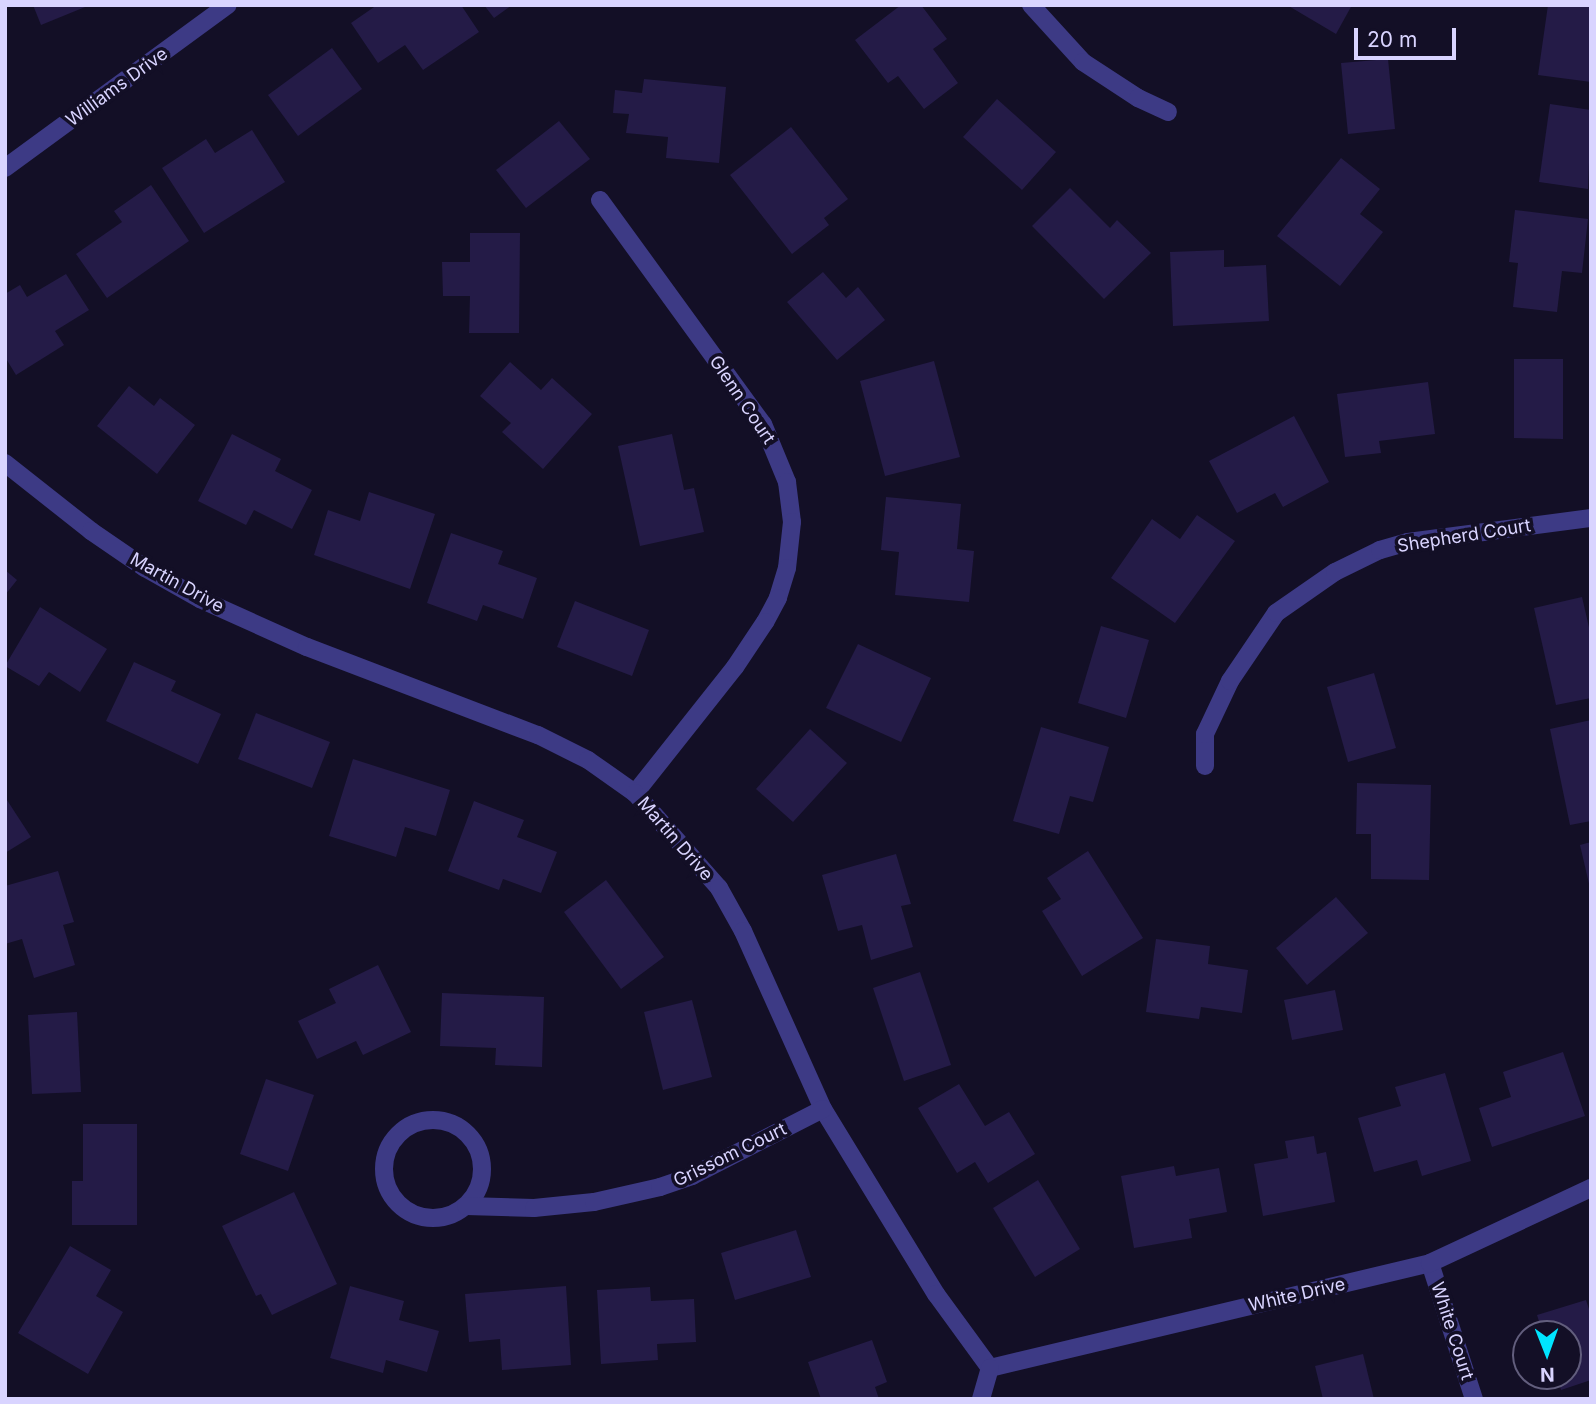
<!DOCTYPE html>
<style>
body{margin:0}
#map{position:relative;width:1596px;height:1404px;overflow:hidden;background:#130f26;font-family:Inter,sans-serif}
div>[style]{position:absolute}
.building>*{inset:0;background:#241b47}
.minor>*{height:18px;margin:-9px;padding:0 9px;transform-origin:9px;border-radius:9px;background:#3d3a85}
.minor>.ring{margin:-9px;padding:0;box-sizing:content-box;background:none;border:18px solid #3d3a85;border-radius:50%}
span{translate:-50% -50%;white-space:nowrap;text-align:center;line-height:1.15;-webkit-text-stroke:7px #130f26;paint-order:stroke}
.street-label{font-size:18px;color:#d9d4ff}
.frame{position:absolute;inset:0;border:7px solid #d9d4ff;pointer-events:none}
.north{position:absolute;left:1512px;top:1320px;width:70px;height:70px;box-sizing:border-box;background:#130f26;border:2px solid #625e7d;border-radius:50%;rotate:179deg;font-size:19px;font-weight:700;line-height:28px;text-align:center;color:#d9d4ff}
.north::after{content:'';display:block;margin:auto;width:24px;height:32px;background:#00e5ff;clip-path:polygon(50% 0,100% 100%,50% 72%,0 100%)}
.scale{position:absolute;left:1354px;top:28px;width:102px;height:32px;box-sizing:border-box;border:4px solid #d9d4ff;border-top:0;padding-left:9px;font-size:21px;line-height:24px;white-space:nowrap;color:#d9d4ff;-webkit-text-stroke:5px #130f26;paint-order:stroke}
</style>
<div id="map">
<div class="building">
<div style="clip-path:polygon(33px 5px,90px 5px,41px 25px)"></div>
<div style="clip-path:polygon(377px 5px,461px 5px,479px 32px,423px 70px,405px 45px,378px 63px,351px 23px)"></div>
<div style="clip-path:polygon(484px 5px,512px 5px,494px 18px)"></div>
<div style="clip-path:polygon(901px 5px,921px 5px,947px 39px,933px 49px,958px 83px,924px 109px,898px 76px,888px 83px,855px 40px)"></div>
<div style="clip-path:polygon(1287px 5px,1352px 5px,1336px 34px)"></div>
<div style="clip-path:polygon(1548px 5px,1591px 5px,1591px 82px,1538px 75px)"></div>
<div style="clip-path:polygon(332px 48px,362px 89px,298px 136px,268px 95px)"></div>
<div style="clip-path:polygon(1388px 59px,1395px 129px,1348px 134px,1341px 63px)"></div>
<div style="clip-path:polygon(644px 79px,726px 87px,719px 163px,666px 158px,668px 137px,626px 133px,629px 114px,613px 113px,615px 90px,642px 93px)"></div>
<div style="clip-path:polygon(997px 99px,1056px 152px,1022px 190px,963px 137px)"></div>
<div style="clip-path:polygon(1550px 104px,1591px 110px,1588px 189px,1539px 182px)"></div>
<div style="clip-path:polygon(559px 121px,590px 159px,526px 208px,496px 170px)"></div>
<div style="clip-path:polygon(791px 127px,848px 199px,824px 218px,829px 225px,792px 254px,730px 175px)"></div>
<div style="clip-path:polygon(252px 130px,285px 182px,204px 233px,162px 168px,206px 139px,215px 153px)"></div>
<div style="clip-path:polygon(1341px 158px,1380px 189px,1360px 214px,1383px 232px,1340px 286px,1277px 236px)"></div>
<div style="clip-path:polygon(151px 185px,189px 241px,107px 298px,76px 254px,122px 222px,114px 211px)"></div>
<div style="clip-path:polygon(1070px 188px,1110px 228px,1117px 220px,1151px 253px,1104px 299px,1032px 226px)"></div>
<div style="clip-path:polygon(1515px 210px,1588px 219px,1582px 273px,1562px 271px,1557px 312px,1513px 307px,1518px 263px,1509px 262px)"></div>
<div style="clip-path:polygon(470px 233px,520px 233px,519px 333px,469px 333px,470px 296px,443px 296px,442px 262px,470px 262px)"></div>
<div style="clip-path:polygon(1224px 250px,1224px 267px,1266px 265px,1269px 321px,1173px 326px,1170px 252px)"></div>
<div style="clip-path:polygon(823px 272px,846px 298px,858px 287px,885px 320px,837px 360px,787px 302px)"></div>
<div style="clip-path:polygon(66px 274px,89px 310px,55px 331px,64px 345px,16px 375px,5px 357px,5px 294px,20px 285px,27px 297px)"></div>
<div style="clip-path:polygon(1514px 359px,1563px 359px,1563px 439px,1514px 438px)"></div>
<div style="clip-path:polygon(934px 361px,960px 457px,885px 476px,860px 381px)"></div>
<div style="clip-path:polygon(510px 362px,541px 390px,552px 378px,592px 414px,543px 469px,502px 432px,511px 423px,480px 396px)"></div>
<div style="clip-path:polygon(1428px 382px,1435px 434px,1379px 441px,1381px 453px,1345px 457px,1337px 394px)"></div>
<div style="clip-path:polygon(129px 386px,154px 406px,160px 398px,195px 425px,157px 474px,97px 426px)"></div>
<div style="clip-path:polygon(1294px 416px,1329px 482px,1283px 507px,1275px 493px,1237px 513px,1209px 461px)"></div>
<div style="clip-path:polygon(232px 434px,281px 459px,275px 471px,312px 490px,292px 529px,254px 510px,246px 525px,198px 501px)"></div>
<div style="clip-path:polygon(672px 434px,684px 490px,694px 488px,704px 532px,640px 546px,618px 446px)"></div>
<div style="clip-path:polygon(369px 492px,435px 514px,410px 589px,314px 555px,328px 510px,360px 521px)"></div>
<div style="clip-path:polygon(886px 497px,961px 504px,957px 549px,974px 551px,969px 602px,895px 595px,899px 552px,881px 550px)"></div>
<div style="clip-path:polygon(1197px 515px,1235px 541px,1175px 623px,1111px 578px,1152px 519px,1180px 539px)"></div>
<div style="clip-path:polygon(451px 533px,503px 551px,498px 564px,537px 578px,523px 619px,483px 605px,477px 621px,427px 603px)"></div>
<div style="clip-path:polygon(5px 570px,17px 580px,5px 595px)"></div>
<div style="clip-path:polygon(1582px 597px,1591px 636px,1591px 698px,1556px 705px,1534px 608px)"></div>
<div style="clip-path:polygon(575px 601px,649px 630px,632px 676px,557px 647px)"></div>
<div style="clip-path:polygon(40px 607px,107px 649px,80px 692px,49px 672px,39px 686px,5px 666px)"></div>
<div style="clip-path:polygon(1101px 626px,1149px 640px,1126px 718px,1078px 703px)"></div>
<div style="clip-path:polygon(858px 644px,931px 678px,901px 742px,826px 708px)"></div>
<div style="clip-path:polygon(134px 662px,176px 681px,171px 691px,221px 714px,198px 764px,106px 721px)"></div>
<div style="clip-path:polygon(1374px 673px,1396px 748px,1348px 762px,1327px 687px)"></div>
<div style="clip-path:polygon(256px 713px,330px 742px,312px 788px,238px 759px)"></div>
<div style="clip-path:polygon(1591px 720px,1591px 821px,1570px 825px,1550px 729px)"></div>
<div style="clip-path:polygon(1041px 727px,1109px 747px,1093px 802px,1070px 796px,1059px 834px,1013px 821px)"></div>
<div style="clip-path:polygon(810px 729px,847px 763px,793px 822px,756px 789px)"></div>
<div style="clip-path:polygon(353px 759px,450px 790px,436px 836px,405px 827px,396px 857px,329px 836px)"></div>
<div style="clip-path:polygon(1357px 783px,1431px 785px,1429px 880px,1371px 879px,1371px 834px,1356px 834px)"></div>
<div style="clip-path:polygon(5px 797px,31px 837px,5px 853px)"></div>
<div style="clip-path:polygon(474px 801px,524px 820px,517px 837px,557px 852px,541px 893px,503px 879px,499px 890px,448px 871px)"></div>
<div style="clip-path:polygon(1591px 842px,1591px 888px,1590px 888px,1580px 845px)"></div>
<div style="clip-path:polygon(1088px 851px,1143px 938px,1082px 976px,1042px 911px,1061px 899px,1047px 878px)"></div>
<div style="clip-path:polygon(896px 854px,911px 904px,901px 906px,913px 947px,871px 960px,862px 925px,838px 931px,822px 875px)"></div>
<div style="clip-path:polygon(58px 871px,74px 922px,63px 925px,75px 965px,34px 978px,22px 939px,5px 944px,5px 886px)"></div>
<div style="clip-path:polygon(606px 880px,664px 957px,621px 989px,564px 912px)"></div>
<div style="clip-path:polygon(1336px 897px,1368px 933px,1307px 985px,1276px 948px)"></div>
<div style="clip-path:polygon(1156px 939px,1210px 946px,1208px 964px,1248px 970px,1242px 1013px,1201px 1007px,1199px 1019px,1146px 1012px)"></div>
<div style="clip-path:polygon(378px 965px,411px 1032px,363px 1055px,356px 1041px,317px 1059px,298px 1021px,336px 1003px,329px 989px)"></div>
<div style="clip-path:polygon(920px 972px,951px 1065px,904px 1081px,873px 988px)"></div>
<div style="clip-path:polygon(1335px 990px,1343px 1030px,1292px 1040px,1284px 1000px)"></div>
<div style="clip-path:polygon(442px 993px,544px 997px,542px 1067px,495px 1065px,496px 1048px,440px 1046px)"></div>
<div style="clip-path:polygon(692px 1000px,712px 1077px,663px 1090px,644px 1012px)"></div>
<div style="clip-path:polygon(77px 1012px,81px 1092px,32px 1094px,28px 1015px)"></div>
<div style="clip-path:polygon(1563px 1052px,1585px 1116px,1492px 1147px,1479px 1108px,1511px 1097px,1503px 1072px)"></div>
<div style="clip-path:polygon(1445px 1073px,1471px 1161px,1422px 1176px,1417px 1160px,1374px 1172px,1358px 1118px,1401px 1106px,1395px 1087px)"></div>
<div style="clip-path:polygon(266px 1079px,314px 1095px,288px 1171px,240px 1154px)"></div>
<div style="clip-path:polygon(959px 1084px,985px 1126px,1009px 1112px,1035px 1154px,988px 1183px,975px 1162px,957px 1173px,918px 1108px)"></div>
<div style="clip-path:polygon(83px 1124px,137px 1124px,137px 1225px,72px 1225px,72px 1181px,83px 1181px)"></div>
<div style="clip-path:polygon(1314px 1136px,1317px 1154px,1326px 1152px,1335px 1202px,1263px 1216px,1254px 1164px,1288px 1158px,1285px 1141px)"></div>
<div style="clip-path:polygon(1174px 1166px,1176px 1176px,1219px 1168px,1227px 1212px,1189px 1219px,1192px 1238px,1134px 1248px,1121px 1176px)"></div>
<div style="clip-path:polygon(1038px 1180px,1080px 1249px,1035px 1277px,993px 1208px)"></div>
<div style="clip-path:polygon(294px 1192px,337px 1284px,272px 1315px,261px 1294px,256px 1296px,222px 1226px)"></div>
<div style="clip-path:polygon(796px 1230px,811px 1277px,735px 1300px,721px 1253px)"></div>
<div style="clip-path:polygon(70px 1246px,111px 1270px,96px 1296px,123px 1312px,88px 1374px,18px 1333px)"></div>
<div style="clip-path:polygon(350px 1286px,404px 1301px,399px 1320px,439px 1331px,427px 1372px,386px 1360px,383px 1373px,330px 1358px)"></div>
<div style="clip-path:polygon(566px 1286px,571px 1365px,502px 1370px,500px 1339px,469px 1342px,465px 1294px)"></div>
<div style="clip-path:polygon(650px 1287px,651px 1301px,694px 1299px,696px 1342px,657px 1344px,658px 1360px,601px 1364px,597px 1290px)"></div>
<div style="clip-path:polygon(1586px 1300px,1591px 1315px,1591px 1380px,1561px 1390px,1557px 1376px,1568px 1376px,1568px 1334px,1543px 1334px,1537px 1315px)"></div>
<div style="clip-path:polygon(872px 1340px,887px 1382px,875px 1387px,879px 1399px,821px 1399px,808px 1362px)"></div>
<div style="clip-path:polygon(1363px 1354px,1374px 1399px,1323px 1399px,1315px 1366px)"></div>
</div>
<div class="minor">
<div style="left:1031px;top:5px;width:77px;rotate:47.6deg"></div>
<div style="left:1083px;top:62px;width:66px;rotate:33.2deg"></div>
<div style="left:1138px;top:98px;width:33px;rotate:25deg"></div>
<div style="left:5px;top:168px;width:276px;rotate:-36.2deg"></div>
<div style="left:600px;top:200px;width:277px;rotate:54deg"></div>
<div style="left:763px;top:424px;width:63px;rotate:67.5deg"></div>
<div style="left:787px;top:482px;width:40px;rotate:82.9deg"></div>
<div style="left:792px;top:522px;width:46px;rotate:96.2deg"></div>
<div style="left:787px;top:568px;width:31px;rotate:107deg"></div>
<div style="left:778px;top:598px;width:27px;rotate:118deg"></div>
<div style="left:765px;top:622px;width:54px;rotate:123.7deg"></div>
<div style="left:735px;top:667px;width:161px;rotate:128.4deg"></div>
<div style="left:5px;top:463px;width:110px;rotate:38.3deg"></div>
<div style="left:91px;top:531px;width:65px;rotate:34.4deg"></div>
<div style="left:145px;top:568px;width:63px;rotate:29.4deg"></div>
<div style="left:200px;top:599px;width:117px;rotate:24.2deg"></div>
<div style="left:307px;top:647px;width:247px;rotate:20.9deg"></div>
<div style="left:538px;top:735px;width:56px;rotate:26.6deg"></div>
<div style="left:588px;top:760px;width:57px;rotate:35.1deg"></div>
<div style="left:635px;top:793px;width:127px;rotate:48.5deg"></div>
<div style="left:719px;top:888px;width:49px;rotate:60.8deg"></div>
<div style="left:743px;top:931px;width:195px;rotate:65.8deg"></div>
<div style="left:823px;top:1109px;width:217px;rotate:58.6deg"></div>
<div style="left:936px;top:1294px;width:92px;rotate:53.9deg"></div>
<div style="left:1205px;top:766px;width:32px;rotate:-90deg"></div>
<div style="left:1205px;top:734px;width:59px;rotate:-64.7deg"></div>
<div style="left:1230px;top:681px;width:82px;rotate:-55.9deg"></div>
<div style="left:1276px;top:613px;width:72px;rotate:-34.8deg"></div>
<div style="left:1335px;top:572px;width:50px;rotate:-26.1deg"></div>
<div style="left:1380px;top:550px;width:29px;rotate:-16deg"></div>
<div style="left:1408px;top:542px;width:185px;rotate:-7.5deg"></div>
<div class="ring" style="left:384px;top:1120px;width:80px;height:80px"></div>
<div style="left:466px;top:1206px;width:68px;rotate:1.7deg"></div>
<div style="left:534px;top:1208px;width:60px;rotate:-5.7deg"></div>
<div style="left:594px;top:1202px;width:68px;rotate:-12.8deg"></div>
<div style="left:660px;top:1187px;width:34px;rotate:-19deg"></div>
<div style="left:692px;top:1176px;width:147px;rotate:-27.1deg"></div>
<div style="left:1430px;top:1263px;width:143px;rotate:72.1deg"></div>
<div style="left:990px;top:1368px;width:452px;rotate:-13.4deg"></div>
<div style="left:1430px;top:1263px;width:178px;rotate:-25deg"></div>
<div style="left:981px;top:1399px;width:32px;rotate:-74deg"></div>
</div>
<div class="street-label">
<span style="left:117px;top:87px;rotate:-36deg">Williams Drive</span>
<span style="left:742px;top:400px;rotate:56deg">Glenn Court</span>
<span style="left:1464px;top:536px;rotate:-9deg">Shepherd Court</span>
<span style="left:177px;top:583px;rotate:29deg">Martin Drive</span>
<span style="left:675px;top:839px;rotate:49deg">Martin Drive</span>
<span style="left:730px;top:1155px;rotate:-26deg">Grissom Court</span>
<span style="left:1297px;top:1295px;rotate:-13deg">White Drive</span>
<span style="left:1452px;top:1331px;rotate:72deg">White Court</span>
</div>
<div class="frame"></div>
<div class="north">N</div>
<div class="scale">20 m</div>
</div>
